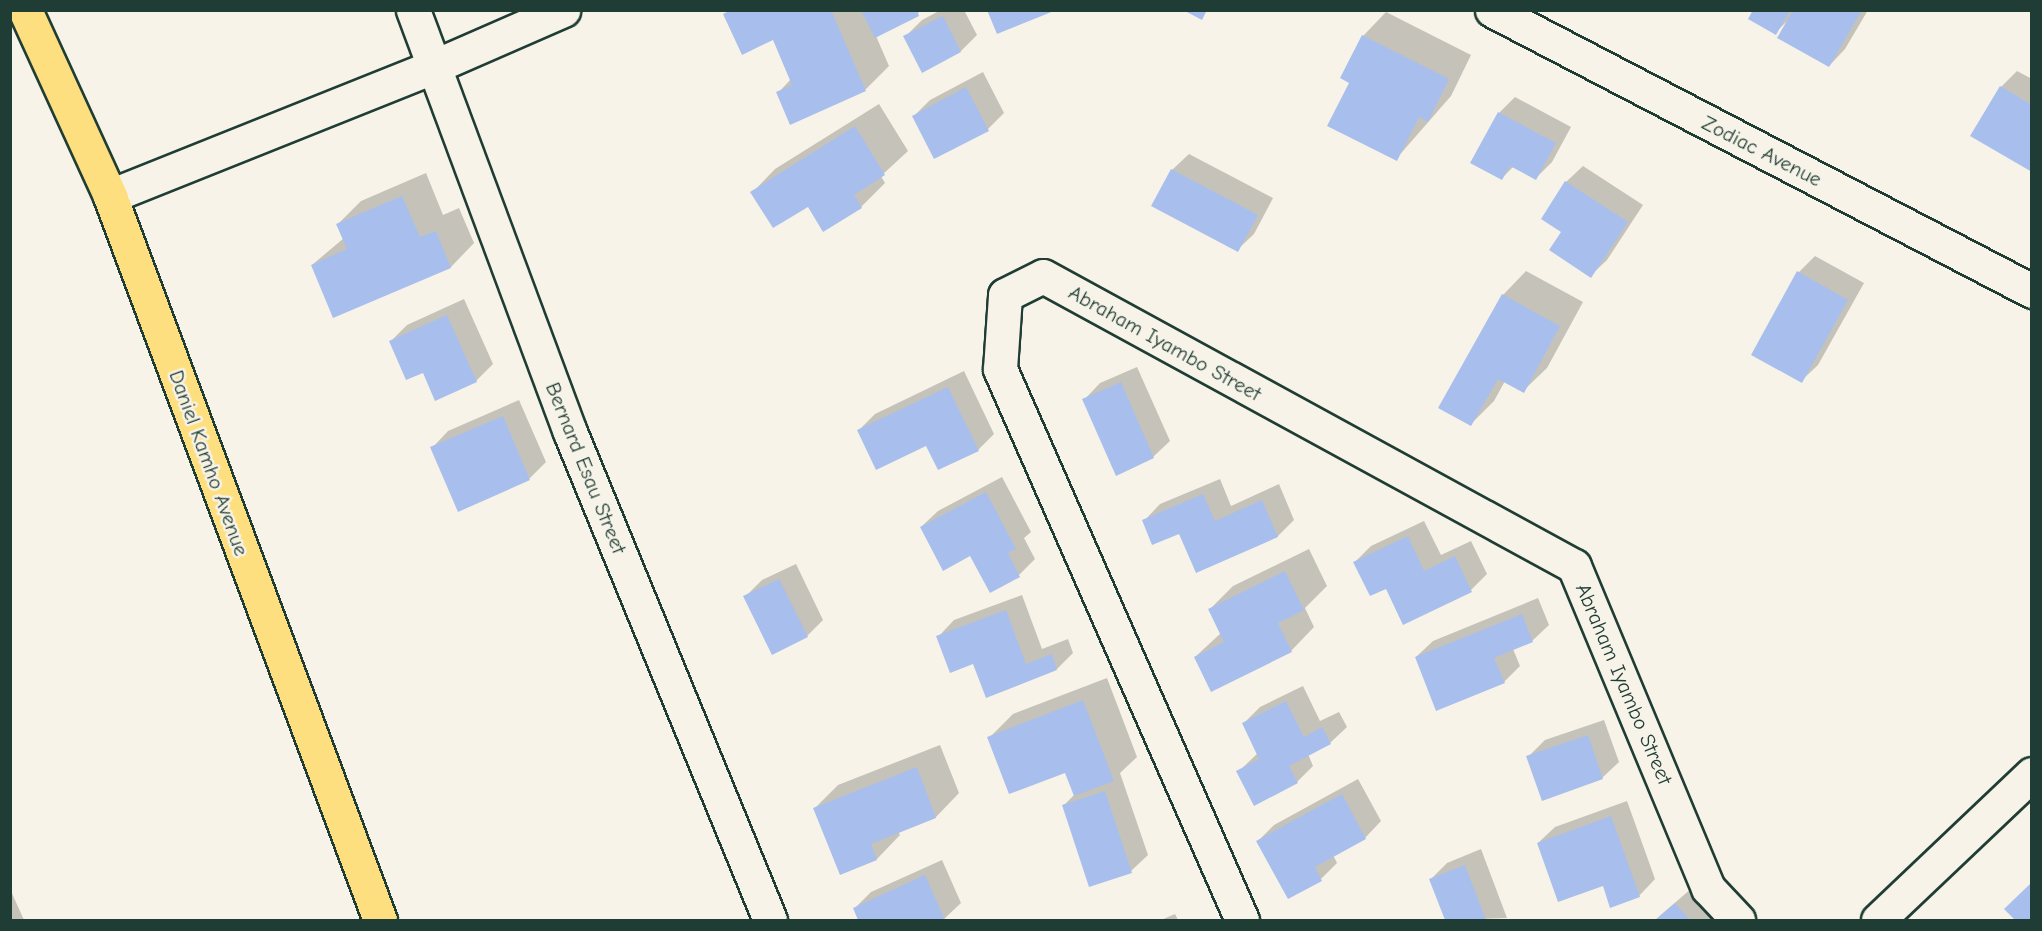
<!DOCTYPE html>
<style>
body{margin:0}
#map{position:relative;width:2042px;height:931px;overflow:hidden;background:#f7f3e8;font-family:"Comic Neue",sans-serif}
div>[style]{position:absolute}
.shadow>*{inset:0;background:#0003}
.building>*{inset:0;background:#a8bfed}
.roads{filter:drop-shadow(2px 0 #1f3d34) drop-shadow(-2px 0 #1f3d34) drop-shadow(0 2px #1f3d34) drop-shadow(0 -2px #1f3d34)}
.minor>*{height:33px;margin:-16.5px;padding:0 16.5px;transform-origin:16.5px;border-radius:16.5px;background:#f7f3e8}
.major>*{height:33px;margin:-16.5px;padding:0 16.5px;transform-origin:16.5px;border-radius:16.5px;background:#fedf80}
span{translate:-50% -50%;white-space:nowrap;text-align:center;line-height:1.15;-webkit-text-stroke:5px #f7f3e8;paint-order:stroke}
.street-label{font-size:21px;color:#1f3d34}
.frame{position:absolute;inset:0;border:12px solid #1f3d34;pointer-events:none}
</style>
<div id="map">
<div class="shadow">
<div style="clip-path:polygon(729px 10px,923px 10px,876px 36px,889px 66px,866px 89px,791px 123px,778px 93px,791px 79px,773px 38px,725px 14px)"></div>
<div style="clip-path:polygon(941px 10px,964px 10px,977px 35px,961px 51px,923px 71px,905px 37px,922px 20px)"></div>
<div style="clip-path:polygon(1755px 10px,1868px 10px,1845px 49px,1829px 66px,1787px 21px,1775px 33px)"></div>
<div style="clip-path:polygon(1386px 12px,1471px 55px,1451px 96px,1396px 159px,1351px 82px,1363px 36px)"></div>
<div style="clip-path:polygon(2017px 71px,2032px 79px,2032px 170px,2001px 87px)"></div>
<div style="clip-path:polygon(983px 72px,1004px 113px,988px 129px,914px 116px,930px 100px)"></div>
<div style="clip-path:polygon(1515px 97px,1571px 127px,1552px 162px,1536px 178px,1514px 166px,1502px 178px,1499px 113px)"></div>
<div style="clip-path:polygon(879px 104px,908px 151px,881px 176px,885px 183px,861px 207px,824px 230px,808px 205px,752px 193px,775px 169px)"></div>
<div style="clip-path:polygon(1189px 154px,1273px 198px,1254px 234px,1237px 250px,1172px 170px)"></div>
<div style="clip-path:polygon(1583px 166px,1643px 205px,1607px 260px,1590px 276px,1566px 182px)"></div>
<div style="clip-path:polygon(426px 173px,443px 215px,459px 208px,474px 243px,451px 267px,334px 316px,312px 265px,344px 238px,338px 224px,361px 201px)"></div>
<div style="clip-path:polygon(1815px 256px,1864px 283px,1818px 365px,1801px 381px,1799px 272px)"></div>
<div style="clip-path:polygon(1526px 271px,1583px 302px,1547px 368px,1523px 391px,1505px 381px,1494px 401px,1471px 424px,1503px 295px)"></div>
<div style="clip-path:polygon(464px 299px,493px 364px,476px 381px,423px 371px,390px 342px,407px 325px)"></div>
<div style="clip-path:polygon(1137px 367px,1170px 441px,1153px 457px,1084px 400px,1100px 383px)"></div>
<div style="clip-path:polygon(964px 371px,994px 434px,978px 450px,859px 430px,875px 414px)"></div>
<div style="clip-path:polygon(519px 400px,546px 462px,530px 478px,459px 510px,432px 448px,448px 431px)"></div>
<div style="clip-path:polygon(1002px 477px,1031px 532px,1024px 538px,1035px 559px,1019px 575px,921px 527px,938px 511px)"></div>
<div style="clip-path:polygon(1220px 479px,1231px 506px,1279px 484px,1294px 520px,1278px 536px,1197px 571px,1180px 532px,1144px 521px,1160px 504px)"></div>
<div style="clip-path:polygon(1424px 521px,1441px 555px,1471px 541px,1487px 574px,1471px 590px,1386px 587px,1355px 562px,1371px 546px)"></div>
<div style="clip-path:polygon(1309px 549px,1327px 586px,1305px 608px,1314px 627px,1291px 651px,1195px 657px,1221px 633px,1209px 610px,1233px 586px)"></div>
<div style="clip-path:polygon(796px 564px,823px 620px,807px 636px,745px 597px,762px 580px)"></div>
<div style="clip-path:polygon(1022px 595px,1042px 649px,1068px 639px,1073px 653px,1057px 669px,974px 662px,938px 637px,954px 620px)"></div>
<div style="clip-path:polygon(1538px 598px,1549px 625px,1532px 641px,1513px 649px,1520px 666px,1504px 682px,1416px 657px,1433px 641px)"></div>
<div style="clip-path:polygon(1107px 678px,1137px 757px,1120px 773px,1148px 855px,1131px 871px,1064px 805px,1075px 794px,1066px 771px,989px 738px,1013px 714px)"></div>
<div style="clip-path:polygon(1303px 686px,1320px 721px,1339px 712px,1347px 727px,1330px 743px,1308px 754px,1313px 766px,1297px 782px,1238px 772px,1258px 753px,1243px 724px,1260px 707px)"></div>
<div style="clip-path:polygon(1604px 720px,1619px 762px,1602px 778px,1528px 757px,1545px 740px)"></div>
<div style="clip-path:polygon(940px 745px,959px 793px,936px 817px,898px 831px,900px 835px,877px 859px,841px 873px,815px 808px,838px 785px)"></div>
<div style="clip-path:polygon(1358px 779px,1381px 821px,1365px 838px,1333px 855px,1337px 863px,1321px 879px,1258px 841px,1274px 825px)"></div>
<div style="clip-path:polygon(1627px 801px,1655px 879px,1639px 896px,1604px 885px,1538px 843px,1555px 827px)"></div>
<div style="clip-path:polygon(1481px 849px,1507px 918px,1447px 920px,1431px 879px,1447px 863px)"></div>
<div style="clip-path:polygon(942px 860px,961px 903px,944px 919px,860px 920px,854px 909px,871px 892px)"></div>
<div style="clip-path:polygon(2032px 883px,2032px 920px,2017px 920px,2006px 909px)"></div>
<div style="clip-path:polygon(1692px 888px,1721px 920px,1656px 920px,1662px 914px)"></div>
<div style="clip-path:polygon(10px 889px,24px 920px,10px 920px)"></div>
<div style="clip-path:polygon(1175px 914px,1178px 920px,1161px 920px)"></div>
</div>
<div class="building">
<div style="clip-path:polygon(731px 10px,831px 10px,866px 91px,790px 125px,776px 92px,792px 85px,773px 40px,742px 55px,723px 14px)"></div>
<div style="clip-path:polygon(861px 10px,917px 10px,919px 16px,875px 38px)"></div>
<div style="clip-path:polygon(987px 10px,1054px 10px,1054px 11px,997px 34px)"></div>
<div style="clip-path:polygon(1183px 10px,1207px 10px,1202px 20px)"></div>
<div style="clip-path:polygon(1753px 10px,1790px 10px,1776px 35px,1748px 19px)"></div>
<div style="clip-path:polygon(1793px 10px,1862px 10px,1829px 67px,1777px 38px)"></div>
<div style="clip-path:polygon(943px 16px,961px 52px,922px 73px,903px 36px)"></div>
<div style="clip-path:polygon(1362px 35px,1449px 79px,1428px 122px,1419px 117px,1397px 161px,1327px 126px,1349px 83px,1340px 78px)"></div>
<div style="clip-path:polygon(2000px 86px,2032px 105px,2032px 172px,1970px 136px)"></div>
<div style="clip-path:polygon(966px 87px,989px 131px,934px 159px,912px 116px)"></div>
<div style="clip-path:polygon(1498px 112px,1556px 143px,1536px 180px,1510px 166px,1502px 180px,1470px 163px)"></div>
<div style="clip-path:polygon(855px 126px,885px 175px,854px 195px,862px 208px,823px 232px,808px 207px,773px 228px,750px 192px)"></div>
<div style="clip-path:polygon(1171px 169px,1258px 215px,1238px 252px,1151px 206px)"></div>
<div style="clip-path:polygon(1565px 181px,1628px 222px,1591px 278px,1549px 250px,1561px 232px,1541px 219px)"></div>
<div style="clip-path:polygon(402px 196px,420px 237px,436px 231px,451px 268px,333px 318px,311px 265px,347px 249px,336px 224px)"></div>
<div style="clip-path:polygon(1797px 271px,1848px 300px,1802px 383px,1751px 355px)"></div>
<div style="clip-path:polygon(1502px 294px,1560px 326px,1524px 393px,1498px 379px,1471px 426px,1438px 408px)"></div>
<div style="clip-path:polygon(447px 315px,477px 382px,435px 401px,423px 373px,406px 380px,389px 341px)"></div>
<div style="clip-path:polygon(1121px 382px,1154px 458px,1116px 476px,1082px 399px)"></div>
<div style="clip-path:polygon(948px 387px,979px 451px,938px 470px,926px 446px,876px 470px,857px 430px)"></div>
<div style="clip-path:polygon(503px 416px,530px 480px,458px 512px,430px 447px)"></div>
<div style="clip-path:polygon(986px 492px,1016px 549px,1008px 553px,1020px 577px,990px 593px,970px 556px,943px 571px,920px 527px)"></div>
<div style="clip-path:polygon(1203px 494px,1215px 521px,1262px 500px,1278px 537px,1196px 573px,1179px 534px,1152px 545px,1142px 520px)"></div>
<div style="clip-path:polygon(1408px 536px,1424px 571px,1455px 556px,1472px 592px,1403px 625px,1386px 589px,1370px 596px,1353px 562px)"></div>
<div style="clip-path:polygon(1285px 571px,1304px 610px,1278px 623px,1292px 652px,1211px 692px,1194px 657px,1224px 642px,1208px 609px)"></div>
<div style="clip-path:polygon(779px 579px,808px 637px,772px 655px,743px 596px)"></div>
<div style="clip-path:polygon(1006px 610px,1026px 664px,1052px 654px,1057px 670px,986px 698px,973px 664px,950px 673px,936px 636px)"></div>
<div style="clip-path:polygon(1522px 614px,1533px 642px,1494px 658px,1505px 683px,1436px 711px,1415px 657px)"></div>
<div style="clip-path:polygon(1083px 700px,1114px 781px,1074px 796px,1065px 773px,1009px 794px,987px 737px)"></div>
<div style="clip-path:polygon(1286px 701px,1304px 737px,1322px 727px,1331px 744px,1289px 766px,1298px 783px,1254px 806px,1236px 771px,1259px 759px,1242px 723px)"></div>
<div style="clip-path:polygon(1588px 735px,1603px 779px,1542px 801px,1526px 756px)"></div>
<div style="clip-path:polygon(917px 767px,936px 818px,871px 844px,877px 860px,840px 875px,813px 808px)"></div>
<div style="clip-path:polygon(1105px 791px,1132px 873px,1089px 887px,1062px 805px)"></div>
<div style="clip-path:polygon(1342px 794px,1366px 839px,1315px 867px,1322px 881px,1288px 899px,1256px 841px)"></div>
<div style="clip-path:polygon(1611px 816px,1640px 897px,1610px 908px,1603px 886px,1558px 902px,1537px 843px)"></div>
<div style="clip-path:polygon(1465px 865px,1486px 920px,1445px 920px,1429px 879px)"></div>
<div style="clip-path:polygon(925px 875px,945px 920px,858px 920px,853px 908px)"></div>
<div style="clip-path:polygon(2030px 884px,2032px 920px,2015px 920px,2004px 909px)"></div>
<div style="clip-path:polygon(1675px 903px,1690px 920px,1655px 920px)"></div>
</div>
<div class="roads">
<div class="minor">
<div style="left:413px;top:10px;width:450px;rotate:69.6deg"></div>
<div style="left:570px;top:432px;width:527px;rotate:67.71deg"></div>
<div style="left:1492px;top:10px;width:609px;rotate:27.49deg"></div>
<div style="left:110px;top:196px;width:350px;rotate:-21.8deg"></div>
<div style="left:435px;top:66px;width:140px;rotate:-23.6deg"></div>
<div style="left:1242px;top:920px;width:602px;rotate:-113.71deg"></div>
<div style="left:1000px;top:369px;width:74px;rotate:-86.1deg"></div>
<div style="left:1005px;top:295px;width:42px;rotate:-26.6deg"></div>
<div style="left:1043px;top:276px;width:605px;rotate:28.64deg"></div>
<div style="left:1574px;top:566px;width:349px;rotate:67.4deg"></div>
<div style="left:1708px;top:888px;width:44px;rotate:46.8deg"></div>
<div style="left:1878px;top:920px;width:212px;rotate:-43.5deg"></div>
</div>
<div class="major">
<div style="left:25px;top:10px;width:205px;rotate:65.4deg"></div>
<div style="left:110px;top:196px;width:773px;rotate:69.55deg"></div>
</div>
</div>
<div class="street-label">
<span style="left:1762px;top:151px;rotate:27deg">Zodiac Avenue</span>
<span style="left:1165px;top:343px;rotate:29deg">Abraham Iyambo Street</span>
<span style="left:209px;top:463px;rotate:70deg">Daniel Kamho Avenue</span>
<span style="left:586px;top:468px;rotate:68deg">Bernard Esau Street</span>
<span style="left:1624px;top:684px;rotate:67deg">Abraham Iyambo Street</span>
</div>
<div class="frame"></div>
</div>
